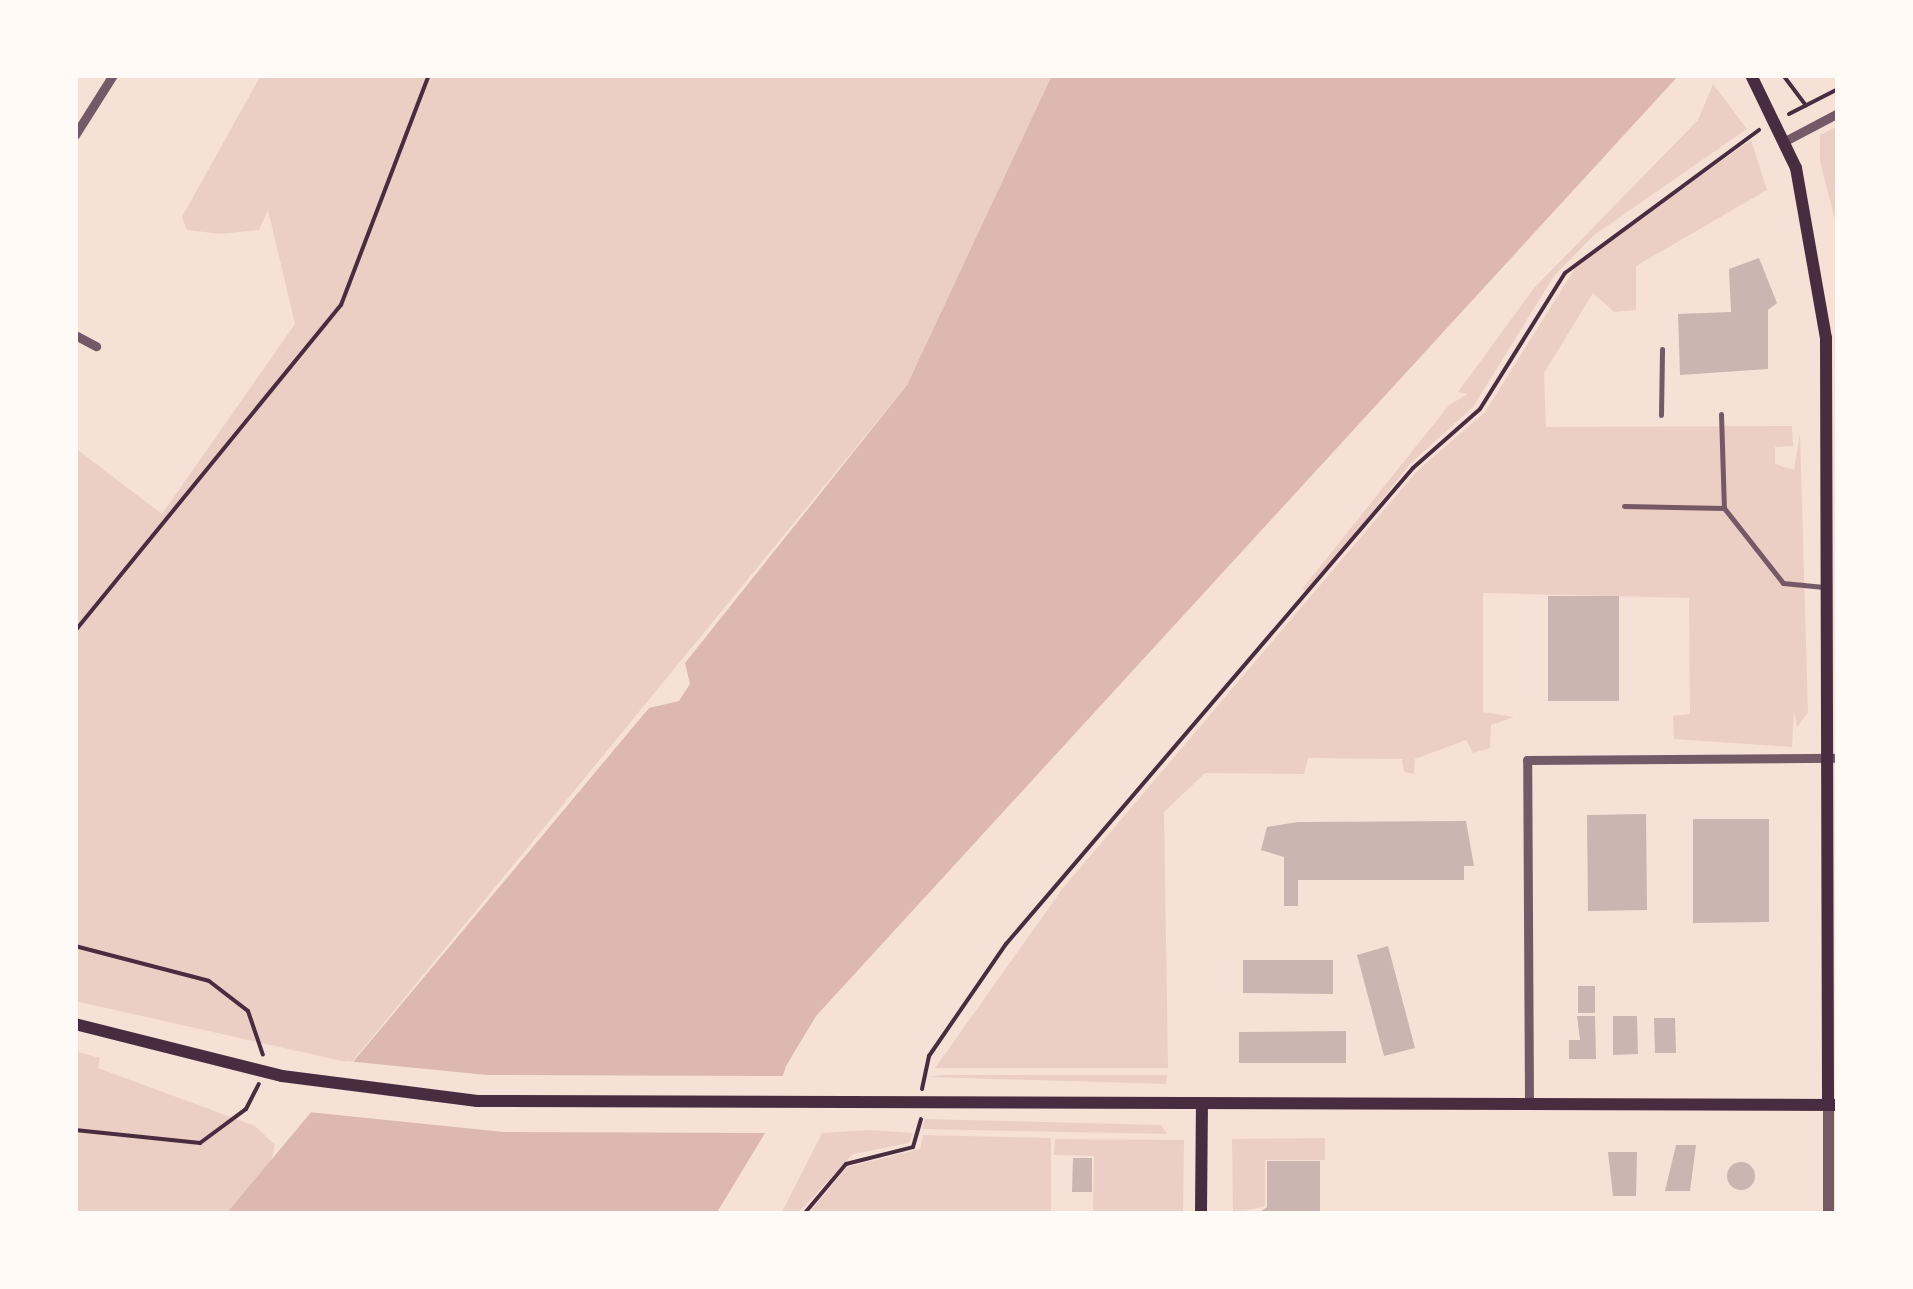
<!DOCTYPE html>
<style>
body{margin:0}
#map{position:relative;width:1913px;height:1289px;overflow:hidden;background:#f7e1d7;font-family:"Noto Sans",sans-serif}
div>[style]{position:absolute}
.green>*{inset:0;background:#ebcfc5}
.water>*{inset:0;background:#dcb8b0}
.pier>*{inset:0;background:#f7e1d7}
.building>*{inset:0;background:#ccb4b1}
.round{border-radius:50%}
.path>*{height:4px;margin:-2px;padding:0 2px;transform-origin:2px;border-radius:2px;background:#4a2c40}
.service>*{height:5px;margin:-2.5px;padding:0 2.5px;transform-origin:2.5px;border-radius:2.5px;background:#755966}
.minor>*{height:9px;margin:-4.5px;padding:0 4.5px;transform-origin:4.5px;border-radius:4.5px;background:#755966}
.tertiary>*{height:11px;margin:-5.5px;padding:0 5.5px;transform-origin:5.5px;border-radius:5.5px;background:#755966}
.secondary>*{height:12px;margin:-6px;padding:0 6px;transform-origin:6px;border-radius:6px;background:#4a2c40}
span{translate:-50% -50%;white-space:nowrap;text-align:center;line-height:1.15;-webkit-text-stroke:8px #fffaf5;paint-order:stroke}
.frame{position:absolute;inset:0;border:78px solid #fffaf5;pointer-events:none}
</style>
<div id="map">
<div class="green">
<div style="clip-path:polygon(261px 75px,1052px 75px,907px 385px,351px 1063px,75px 1001px,75px 448px,162px 514px,295px 324px,268px 210px,259px 230px,221px 234px,187px 230px,182px 217px)"></div>
<div style="clip-path:polygon(1713px 84px,1747px 129px,1594px 235px,1554px 276px,1473px 407px,1410px 464px,1307px 595px,1303px 588px,1449px 405px,1468px 394px,1458px 392px,1534px 288px,1698px 120px)"></div>
<div style="clip-path:polygon(1838px 126px,1838px 231px,1820px 162px,1820px 135px)"></div>
<div style="clip-path:polygon(1751px 140px,1767px 190px,1636px 266px,1636px 310px,1614px 312px,1593px 293px,1544px 373px,1546px 427px,1792px 426px,1793px 446px,1775px 447px,1775px 464px,1794px 470px,1800px 433px,1808px 712px,1797px 727px,1794px 710px,1792px 747px,1674px 739px,1673px 716px,1690px 714px,1689px 598px,1483px 593px,1483px 712px,1514px 717px,1491px 725px,1490px 748px,1473px 753px,1466px 740px,1415px 759px,1414px 774px,1404px 772px,1402px 759px,1308px 758px,1304px 774px,1205px 773px,1164px 812px,1168px 1068px,935px 1068px,1063px 888px,1417px 471px,1485px 412px,1579px 262px)"></div>
<div style="clip-path:polygon(75px 1051px,100px 1058px,98px 1068px,255px 1126px,275px 1145px,271px 1163px,226px 1214px,75px 1214px)"></div>
<div style="clip-path:polygon(1167px 1075px,1166px 1084px,928px 1077px,942px 1075px)"></div>
<div style="clip-path:polygon(925px 1119px,1161px 1125px,1167px 1134px,922px 1129px)"></div>
<div style="clip-path:polygon(822px 1133px,869px 1130px,913px 1133px,909px 1143px,853px 1154px,797px 1214px,781px 1214px)"></div>
<div style="clip-path:polygon(923px 1135px,1051px 1138px,1051px 1214px,808px 1214px,847px 1167px,920px 1149px)"></div>
<div style="clip-path:polygon(1325px 1138px,1325px 1160px,1265px 1160px,1265px 1206px,1233px 1214px,1232px 1139px)"></div>
<div style="clip-path:polygon(1055px 1139px,1184px 1140px,1183px 1214px,1093px 1214px,1094px 1156px,1054px 1155px)"></div>
</div>
<div class="water">
<div style="clip-path:polygon(1052px 75px,1679px 75px,816px 1016px,786px 1066px,765px 1133px,716px 1214px,226px 1214px,649px 708px,679px 701px,690px 684px,685px 663px,907px 385px)"></div>
</div>
<div class="pier">
<div style="clip-path:polygon(346px 1061px,487px 1075px,788px 1076px,770px 1133px,504px 1132px,308px 1112px)"></div>
</div>
<div class="building">
<div style="clip-path:polygon(1759px 258px,1777px 303px,1768px 310px,1768px 369px,1680px 375px,1678px 314px,1731px 312px,1729px 269px)"></div>
<div style="clip-path:polygon(1548px 596px,1619px 596px,1619px 701px,1548px 701px)"></div>
<div style="clip-path:polygon(1646px 814px,1647px 910px,1588px 911px,1587px 815px)"></div>
<div style="clip-path:polygon(1693px 819px,1769px 819px,1769px 922px,1693px 923px)"></div>
<div style="clip-path:polygon(1466px 821px,1474px 866px,1464px 866px,1464px 880px,1298px 880px,1298px 906px,1284px 906px,1284px 857px,1261px 850px,1267px 827px,1298px 822px)"></div>
<div style="clip-path:polygon(1388px 946px,1415px 1048px,1384px 1056px,1357px 955px)"></div>
<div style="clip-path:polygon(1243px 960px,1333px 960px,1333px 994px,1243px 993px)"></div>
<div style="clip-path:polygon(1578px 986px,1595px 986px,1595px 1013px,1578px 1013px)"></div>
<div style="clip-path:polygon(1577px 1016px,1595px 1016px,1596px 1059px,1569px 1059px,1569px 1040px,1580px 1040px)"></div>
<div style="clip-path:polygon(1613px 1016px,1637px 1016px,1638px 1054px,1613px 1055px)"></div>
<div style="clip-path:polygon(1654px 1018px,1675px 1018px,1676px 1053px,1655px 1053px)"></div>
<div style="clip-path:polygon(1346px 1031px,1346px 1063px,1239px 1063px,1239px 1032px)"></div>
<div style="clip-path:polygon(1676px 1145px,1696px 1145px,1690px 1191px,1665px 1191px)"></div>
<div style="clip-path:polygon(1608px 1152px,1637px 1152px,1636px 1196px,1613px 1196px)"></div>
<div style="clip-path:polygon(1073px 1158px,1092px 1158px,1092px 1192px,1072px 1192px)"></div>
<div style="clip-path:polygon(1267px 1161px,1320px 1161px,1320px 1214px,1257px 1214px,1267px 1207px)"></div>
<div class="round" style="left:1727px;top:1162px;width:28px;height:28px"></div>
</div>
<div class="path">
<div style="left:1783px;top:75px;width:38px;rotate:53deg"></div>
<div style="left:1789px;top:114px;width:55px;rotate:-27deg"></div>
<div style="left:75px;top:631px;width:421px;rotate:-50.8deg"></div>
<div style="left:341px;top:305px;width:246px;rotate:-69.1deg"></div>
<div style="left:75px;top:946px;width:138px;rotate:14.6deg"></div>
<div style="left:209px;top:981px;width:49px;rotate:37.6deg"></div>
<div style="left:248px;top:1011px;width:46px;rotate:71.2deg"></div>
<div style="left:922px;top:1089px;width:34px;rotate:-78deg"></div>
<div style="left:929px;top:1056px;width:136px;rotate:-55.5deg"></div>
<div style="left:1006px;top:944px;width:626px;rotate:-49.47deg"></div>
<div style="left:1413px;top:468px;width:89px;rotate:-41.4deg"></div>
<div style="left:1480px;top:409px;width:160px;rotate:-58deg"></div>
<div style="left:1565px;top:273px;width:241px;rotate:-36.4deg"></div>
<div style="left:75px;top:1130px;width:126px;rotate:5.9deg"></div>
<div style="left:200px;top:1143px;width:57px;rotate:-36.5deg"></div>
<div style="left:246px;top:1109px;width:28px;rotate:-63deg"></div>
<div style="left:804px;top:1214px;width:65px;rotate:-50deg"></div>
<div style="left:846px;top:1164px;width:69px;rotate:-14.2deg"></div>
<div style="left:913px;top:1147px;width:29px;rotate:-74deg"></div>
</div>
<div class="service">
<div style="left:1721px;top:414px;width:94px;rotate:88.2deg"></div>
<div style="left:1661px;top:415px;width:66px;rotate:-89.1deg"></div>
<div style="left:1624px;top:506px;width:100px;rotate:1.1deg"></div>
<div style="left:1724px;top:508px;width:95px;rotate:51.8deg"></div>
<div style="left:1783px;top:583px;width:41px;rotate:5.6deg"></div>
</div>
<div class="minor">
<div style="left:75px;top:135px;width:71px;rotate:-57.7deg"></div>
<div style="left:1785px;top:141px;width:60px;rotate:-27.8deg"></div>
<div style="left:75px;top:335px;width:24px;rotate:28deg"></div>
<div style="left:1529px;top:1105px;width:345px;rotate:-90.3deg"></div>
<div style="left:1527px;top:760px;width:311px;rotate:-0.4deg"></div>
</div>
<div class="tertiary">
<div style="left:1828px;top:1105px;width:109px;rotate:90deg"></div>
</div>
<div class="secondary">
<div style="left:1751px;top:75px;width:103px;rotate:64.2deg"></div>
<div style="left:1796px;top:168px;width:173px;rotate:80deg"></div>
<div style="left:1826px;top:338px;width:767px;rotate:89.85deg"></div>
<div style="left:75px;top:1024px;width:213px;rotate:14.1deg"></div>
<div style="left:282px;top:1076px;width:197px;rotate:7.3deg"></div>
<div style="left:477px;top:1101px;width:1361px;rotate:0.17deg"></div>
<div style="left:1201px;top:1214px;width:110px;rotate:-89.5deg"></div>
</div>
<div class="frame"></div>
</div>
